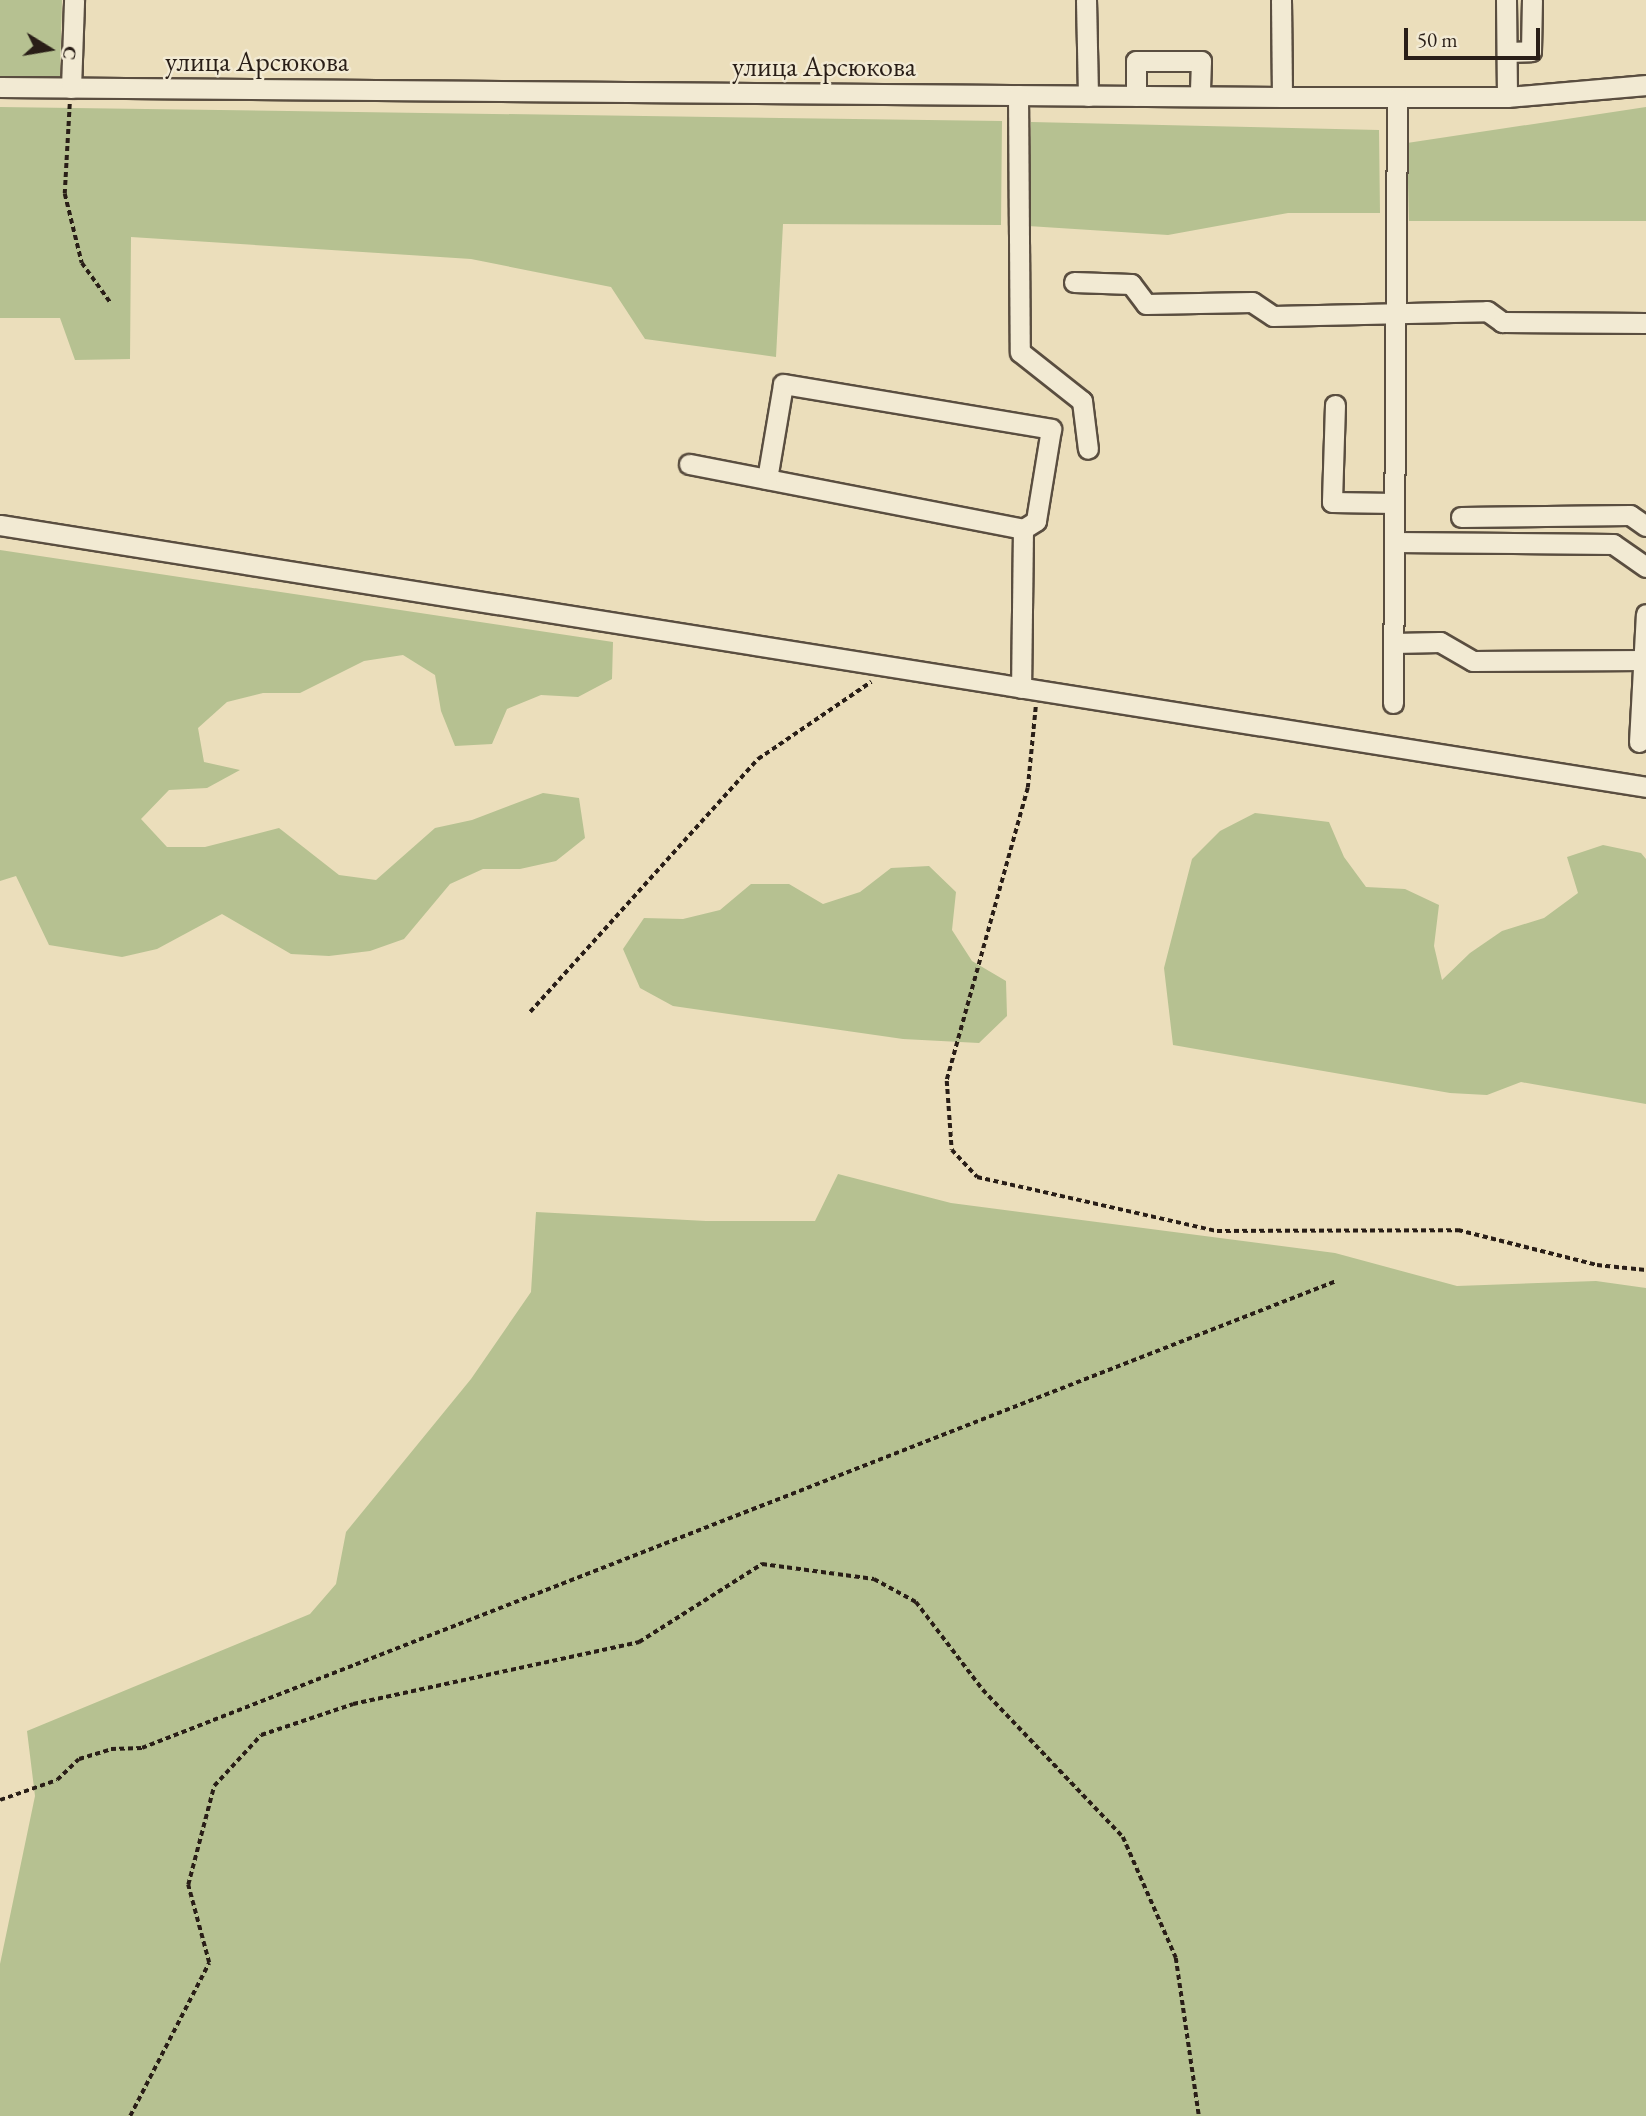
<!DOCTYPE html>
<meta charset="utf-8">
<style>
body{margin:0}
#map{position:relative;width:1646px;height:2116px;overflow:hidden;background:#ebdebb;font-family:"EB Garamond",serif}
div>[style]{position:absolute}
.green>*{inset:0;background:#b6c191}
.path>*{height:3.5px;margin-top:-1.75px;transform-origin:0;background:repeating-linear-gradient(90deg,#291e17 0 5px,transparent 0 8.5px)}
.roads{filter:drop-shadow(2px 0 #5a4e40) drop-shadow(-2px 0 #5a4e40) drop-shadow(0 2px #5a4e40) drop-shadow(0 -2px #5a4e40)}
.minor>*{height:19px;margin:-9.5px;padding:0 9.5px;transform-origin:9.5px;border-radius:9.5px;background:#f2ead3}
span{translate:-50% -50%;white-space:nowrap;text-align:center;line-height:1.15;-webkit-text-stroke:5px #f2ead3;paint-order:stroke}
.street-label{font-size:28px;color:#291e17}
.north{position:absolute;left:14px;top:14px;width:70px;height:70px;-webkit-text-stroke:5px #f2ead3;paint-order:stroke;rotate:101deg;font-size:19px;font-weight:700;line-height:28px;text-align:center;color:#291e17}
.north::after{content:'';display:block;margin:auto;width:24px;height:32px;background:#291e17;clip-path:polygon(50% 0,100% 100%,50% 72%,0 100%)}
.scale{position:absolute;left:1404px;top:28px;width:136px;height:32px;box-sizing:border-box;border:4px solid #291e17;border-top:0;padding-left:9px;font-size:21px;line-height:24px;white-space:nowrap;color:#291e17;-webkit-text-stroke:5px #f2ead3;paint-order:stroke}
</style>
<div id="map">
<div class="green">
<div style="clip-path:polygon(0 0,62px 0,60px 76px,0 76px)"></div>
<div style="clip-path:polygon(0 107px,1002px 121px,1001px 225px,783px 224px,776px 357px,645px 339px,611px 287px,471px 259px,131px 237px,130px 359px,75px 360px,60px 318px,0 318px)"></div>
<div style="clip-path:polygon(1646px 107px,1646px 221px,1409px 221px,1407px 143px)"></div>
<div style="clip-path:polygon(1031px 122px,1379px 130px,1380px 213px,1288px 213px,1168px 235px,1028px 226px)"></div>
<div style="clip-path:polygon(0 550px,613px 642px,612px 679px,578px 697px,541px 695px,507px 709px,492px 744px,455px 746px,441px 711px,435px 675px,403px 655px,364px 661px,300px 693px,263px 693px,227px 702px,198px 728px,204px 762px,240px 770px,207px 788px,169px 790px,141px 819px,167px 847px,205px 847px,279px 828px,339px 875px,376px 880px,435px 828px,472px 820px,543px 793px,579px 798px,585px 838px,556px 861px,520px 869px,483px 869px,450px 884px,404px 939px,370px 951px,329px 956px,291px 954px,222px 914px,157px 949px,122px 957px,49px 945px,16px 876px,0 881px)"></div>
<div style="clip-path:polygon(1255px 813px,1329px 822px,1344px 857px,1366px 887px,1405px 889px,1439px 905px,1434px 946px,1442px 980px,1470px 953px,1502px 931px,1544px 918px,1578px 893px,1567px 857px,1603px 845px,1641px 853px,1646px 859px,1646px 1104px,1521px 1082px,1487px 1095px,1450px 1093px,1173px 1045px,1164px 968px,1192px 859px,1220px 831px)"></div>
<div style="clip-path:polygon(929px 866px,956px 892px,952px 930px,972px 961px,1006px 981px,1007px 1016px,979px 1043px,903px 1039px,673px 1006px,640px 988px,623px 949px,644px 918px,683px 919px,720px 910px,751px 884px,789px 884px,823px 904px,860px 892px,891px 868px)"></div>
<div style="clip-path:polygon(838px 1174px,951px 1203px,1335px 1253px,1457px 1286px,1596px 1281px,1646px 1288px,1646px 2116px,0 2116px,0 1964px,35px 1796px,27px 1731px,310px 1614px,336px 1584px,346px 1532px,471px 1379px,531px 1292px,536px 1212px,706px 1221px,815px 1221px)"></div>
</div>
<div class="path">
<div style="left:70px;top:104px;width:90px;rotate:93.2deg"></div>
<div style="left:65px;top:194px;width:71px;rotate:76.2deg"></div>
<div style="left:82px;top:263px;width:48px;rotate:54.3deg"></div>
<div style="left:1036px;top:707px;width:81px;rotate:95.6deg"></div>
<div style="left:1028px;top:788px;width:304px;rotate:105.5deg"></div>
<div style="left:947px;top:1081px;width:69px;rotate:85.9deg"></div>
<div style="left:952px;top:1150px;width:37px;rotate:47deg"></div>
<div style="left:977px;top:1177px;width:246px;rotate:12.7deg"></div>
<div style="left:1217px;top:1231px;width:241px;rotate:-0.2deg"></div>
<div style="left:1458px;top:1230px;width:143px;rotate:14.1deg"></div>
<div style="left:1597px;top:1265px;width:49px;rotate:5.8deg"></div>
<div style="left:530px;top:1012px;width:341px;rotate:-48deg"></div>
<div style="left:758px;top:759px;width:137px;rotate:-34.3deg"></div>
<div style="left:0;top:1800px;width:60px;rotate:-19.3deg"></div>
<div style="left:57px;top:1780px;width:30px;rotate:-44deg"></div>
<div style="left:79px;top:1759px;width:34px;rotate:-17deg"></div>
<div style="left:111px;top:1749px;width:31px;rotate:-2deg"></div>
<div style="left:142px;top:1748px;width:1282px;rotate:-21.36deg"></div>
<div style="left:130px;top:2116px;width:172px;rotate:-62.7deg"></div>
<div style="left:209px;top:1963px;width:81px;rotate:-105.1deg"></div>
<div style="left:188px;top:1885px;width:102px;rotate:-75.3deg"></div>
<div style="left:214px;top:1786px;width:69px;rotate:-47.3deg"></div>
<div style="left:261px;top:1735px;width:97px;rotate:-18.6deg"></div>
<div style="left:353px;top:1704px;width:293px;rotate:-12.2deg"></div>
<div style="left:639px;top:1642px;width:146px;rotate:-32.4deg"></div>
<div style="left:762px;top:1564px;width:113px;rotate:7.6deg"></div>
<div style="left:874px;top:1579px;width:48px;rotate:28.7deg"></div>
<div style="left:916px;top:1602px;width:111px;rotate:52.7deg"></div>
<div style="left:983px;top:1690px;width:203px;rotate:46.4deg"></div>
<div style="left:1123px;top:1837px;width:132px;rotate:66.3deg"></div>
<div style="left:1176px;top:1958px;width:160px;rotate:81.7deg"></div>
</div>
<div class="roads">
<div class="minor">
<div style="left:1086px;top:0;width:96px;rotate:88.8deg"></div>
<div style="left:1281px;top:0;width:97px;rotate:89.4deg"></div>
<div style="left:1506px;top:0;width:97px;rotate:89.4deg"></div>
<div style="left:1507px;top:52px;width:24px;rotate:-2deg"></div>
<div style="left:1531px;top:51px;width:51px;rotate:-88.9deg"></div>
<div style="left:0;top:87px;width:1282px;rotate:0.45deg"></div>
<div style="left:1282px;top:97px;width:225px"></div>
<div style="left:1507px;top:97px;width:140px;rotate:-4.9deg"></div>
<div style="left:71px;top:88px;width:88px;rotate:-88deg"></div>
<div style="left:1018px;top:95px;width:257px;rotate:89.6deg"></div>
<div style="left:1020px;top:352px;width:79px;rotate:38.3deg"></div>
<div style="left:1082px;top:401px;width:48px;rotate:82.9deg"></div>
<div style="left:1136px;top:96px;width:35px;rotate:-90deg"></div>
<div style="left:1136px;top:61px;width:65px"></div>
<div style="left:1201px;top:61px;width:35px;rotate:92deg"></div>
<div style="left:1074px;top:282px;width:57px;rotate:2deg"></div>
<div style="left:1131px;top:284px;width:25px;rotate:53deg"></div>
<div style="left:1146px;top:304px;width:106px;rotate:-1.1deg"></div>
<div style="left:1252px;top:302px;width:25px;rotate:34deg"></div>
<div style="left:1273px;top:316px;width:214px;rotate:-1.3deg"></div>
<div style="left:1487px;top:311px;width:19px;rotate:36deg"></div>
<div style="left:1502px;top:322px;width:144px;rotate:0.4deg"></div>
<div style="left:1335px;top:405px;width:97px;rotate:91.8deg"></div>
<div style="left:1332px;top:502px;width:62px;rotate:0.9deg"></div>
<div style="left:689px;top:464px;width:340px;rotate:11deg"></div>
<div style="left:1023px;top:529px;width:159px;rotate:90.7deg"></div>
<div style="left:767px;top:479px;width:96px;rotate:-80.4deg"></div>
<div style="left:783px;top:384px;width:272px;rotate:9.5deg"></div>
<div style="left:1051px;top:429px;width:93px;rotate:99.3deg"></div>
<div style="left:1036px;top:521px;width:15px;rotate:148deg"></div>
<div style="left:1461px;top:517px;width:169px;rotate:-0.7deg"></div>
<div style="left:1630px;top:515px;width:19px;rotate:35deg"></div>
<div style="left:0;top:525px;width:1667px;rotate:9.04deg"></div>
<div style="left:1394px;top:542px;width:219px;rotate:0.5deg"></div>
<div style="left:1613px;top:544px;width:40px;rotate:34.9deg"></div>
<div style="left:1394px;top:643px;width:46px;rotate:-1.2deg"></div>
<div style="left:1440px;top:642px;width:38px;rotate:30deg"></div>
<div style="left:1473px;top:661px;width:171px;rotate:-0.3deg"></div>
<div style="left:1393px;top:703px;width:606px;rotate:-89.62deg"></div>
<div style="left:1639px;top:742px;width:128px;rotate:-86.9deg"></div>
</div>
</div>
<div class="street-label">
<span style="left:257px;top:61px">улица Арсюкова</span>
<span style="left:824px;top:66px">улица Арсюкова</span>
</div>
<div class="north">С</div>
<div class="scale">50 m</div>
</div>
